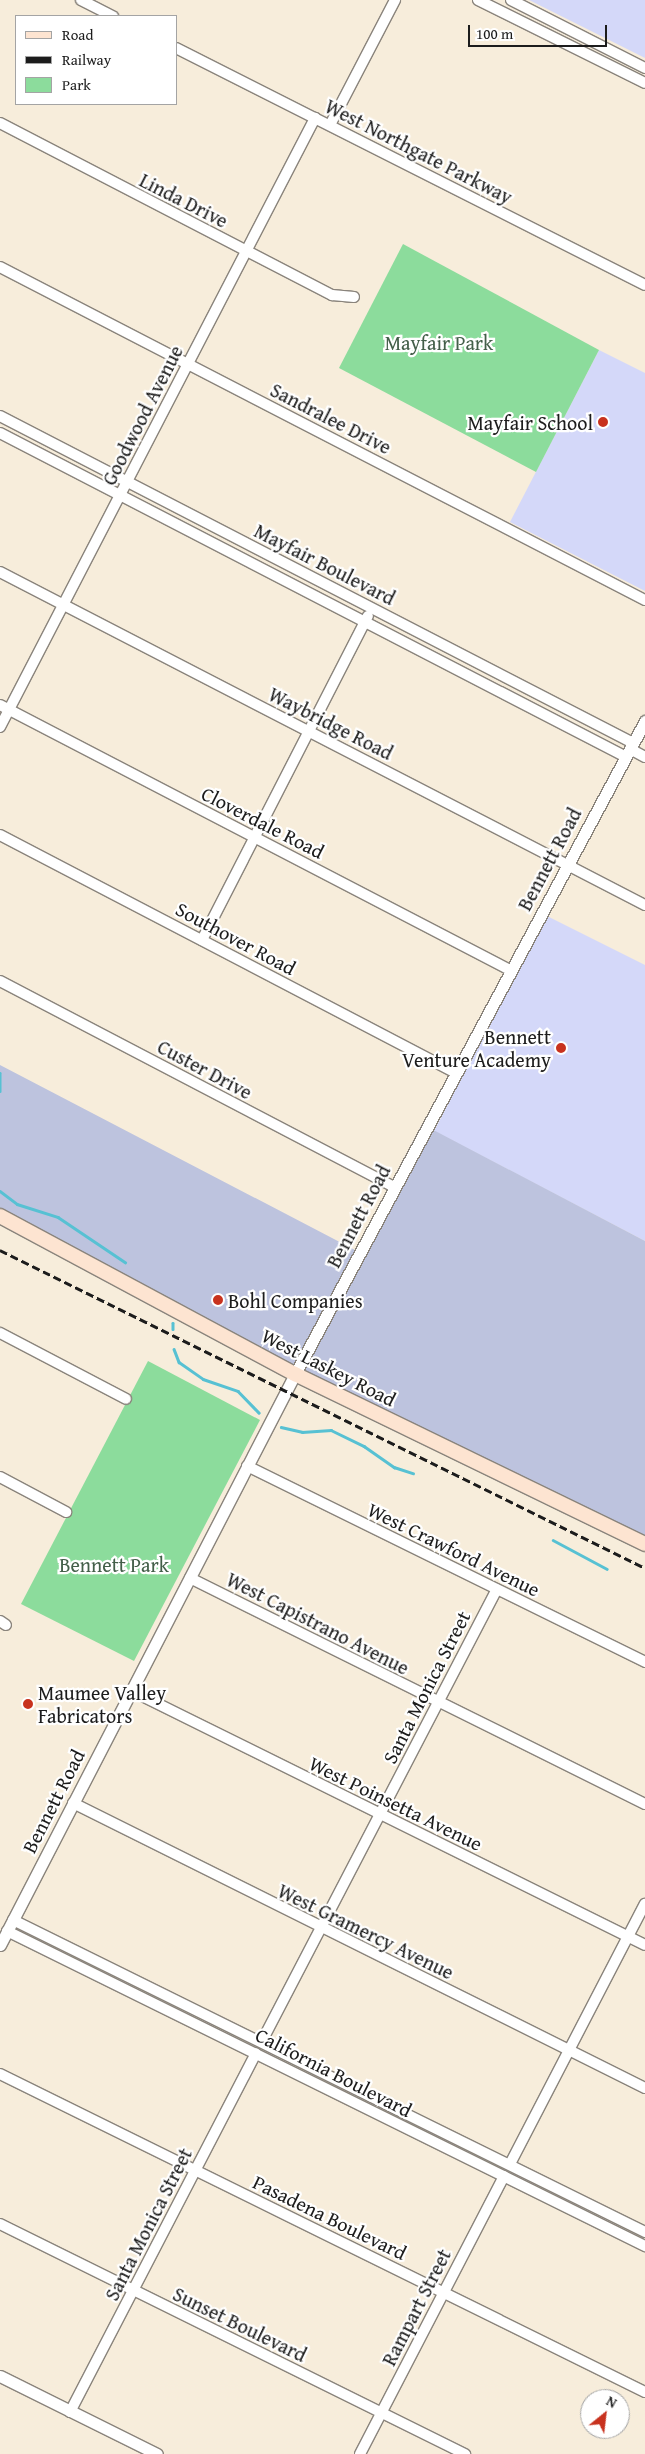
<!DOCTYPE html>
<style>
body{margin:0}
#map{position:relative;width:645px;height:2454px;overflow:hidden;background:#f7eddb;font-family:"Gentium Book Plus",serif}
div>[style]{position:absolute}
.built>*{inset:0;background:#d4d8f9}
.industrial>*{inset:0;background:#bdc3de}
.green>*{inset:0;background:#8cdc9c}
.stream>*{height:2.5px;margin:-1.25px;padding:0 1.25px;transform-origin:1.25px;border-radius:1.25px;background:#57c1d3}
.roads{filter:drop-shadow(1px 0 #8a847c) drop-shadow(-1px 0 #8a847c) drop-shadow(0 1px #8a847c) drop-shadow(0 -1px #8a847c)}
.minor>*{height:10px;margin:-5px;padding:0 5px;transform-origin:5px;border-radius:5px;background:#fff}
.tertiary>*{height:11px;margin:-5.5px;padding:0 5.5px;transform-origin:5.5px;border-radius:5.5px;background:#fff}
.secondary>*{height:14px;margin:-7px;padding:0 7px;transform-origin:7px;border-radius:7px;background:#fde4d1}
.rail>*{height:2.5px;margin-top:-1.25px;transform-origin:0;background:repeating-linear-gradient(90deg,#1c1c1c 0 8px,transparent 0 12px)}
.dots>*{width:14px;height:14px;translate:-50% -50%;box-sizing:border-box;border:2px solid #fff;border-radius:50%}
span{translate:-50% -50%;white-space:nowrap;text-align:center;line-height:1.15;-webkit-text-stroke:4.5px #fff;paint-order:stroke}
.street-label{font-size:20px;color:#1c1c1c}
.park-label{font-size:20px;color:#435f49}
.poi-label{font-size:20px;color:#1c1c1c}
.right{translate:-100% -50%;text-align:right}
.left{translate:0 -50%;text-align:left}
.legend{position:absolute;left:15px;top:15px;width:162px;height:90px;box-sizing:border-box;background:#fff;border:1px solid #a4a4a4;margin:0;padding:6px 9px;list-style:none;font-size:15px;color:#1c1c1c}
.legend li{display:flex;align-items:center;gap:10px;height:25px}
.legend b{width:25px;border:1px solid #a4a4a4}
.north{position:absolute;left:580px;top:2389px;width:50px;height:50px;box-sizing:border-box;background:#fff;border:1px solid #a4a4a4;border-radius:50%;rotate:29deg;font-size:14px;font-weight:700;line-height:20px;text-align:center;color:#1c1c1c}
.north::after{content:'';display:block;margin:auto;width:18px;height:22px;background:#c8321e;clip-path:polygon(50% 0,100% 100%,50% 72%,0 100%)}
.scale{position:absolute;left:468px;top:25px;width:139px;height:22px;box-sizing:border-box;border:2px solid #1c1c1c;border-top:0;padding-left:6px;font-size:15px;line-height:18px;white-space:nowrap;color:#1c1c1c;-webkit-text-stroke:4px #fff;paint-order:stroke}
</style>
<div id="map">
<div class="built">
<div style="clip-path:polygon(529px 0,645px 0,645px 58px)"></div>
<div style="clip-path:polygon(599px 350px,645px 373px,645px 591px,510px 522px)"></div>
<div style="clip-path:polygon(547px 916px,645px 965px,645px 1241px,434px 1131px)"></div>
</div>
<div class="industrial">
<div style="clip-path:polygon(0 1065px,355px 1250px,422px 1124px,645px 1241px,645px 1544px,0 1216px)"></div>
</div>
<div class="green">
<div style="clip-path:polygon(403px 244px,599px 350px,536px 472px,339px 368px)"></div>
<div style="clip-path:polygon(148px 1361px,260px 1420px,134px 1661px,21px 1604px)"></div>
</div>
<div class="stream">
<div style="left:0;top:1073px;width:18px;rotate:90deg"></div>
<div style="left:0;top:1191px;width:21px;rotate:37deg"></div>
<div style="left:17px;top:1204px;width:43px;rotate:17.6deg"></div>
<div style="left:58px;top:1217px;width:81px;rotate:33.9deg"></div>
<div style="left:173px;top:1323px;width:6px;rotate:90deg"></div>
<div style="left:174px;top:1349px;width:14px;rotate:69deg"></div>
<div style="left:179px;top:1362px;width:29px;rotate:35deg"></div>
<div style="left:203px;top:1379px;width:37px;rotate:19deg"></div>
<div style="left:238px;top:1391px;width:30px;rotate:46deg"></div>
<div style="left:281px;top:1427px;width:22px;rotate:13deg"></div>
<div style="left:302px;top:1432px;width:29px;rotate:-4deg"></div>
<div style="left:331px;top:1430px;width:37px;rotate:26deg"></div>
<div style="left:364px;top:1446px;width:37px;rotate:35deg"></div>
<div style="left:394px;top:1467px;width:20px;rotate:18deg"></div>
<div style="left:553px;top:1540px;width:61px;rotate:28.2deg"></div>
</div>
<div class="roads">
<div class="minor">
<div style="left:81px;top:0;width:36px;rotate:27deg"></div>
<div style="left:478px;top:0;width:186px;rotate:26.4deg"></div>
<div style="left:511px;top:0;width:150px;rotate:26.9deg"></div>
<div style="left:176px;top:48px;width:525px;rotate:26.81deg"></div>
<div style="left:0;top:123px;width:374px;rotate:27.4deg"></div>
<div style="left:332px;top:295px;width:22px;rotate:5deg"></div>
<div style="left:330px;top:125px;width:141px;rotate:-62.5deg"></div>
<div style="left:0;top:267px;width:726px;rotate:27.31deg"></div>
<div style="left:0;top:416px;width:712px;rotate:27.32deg"></div>
<div style="left:0;top:433px;width:705px;rotate:27.36deg"></div>
<div style="left:0;top:572px;width:726px;rotate:27.31deg"></div>
<div style="left:0;top:705px;width:575px;rotate:27.46deg"></div>
<div style="left:0;top:727px;width:686px;rotate:-62.65deg"></div>
<div style="left:630px;top:749px;width:17px;rotate:28deg"></div>
<div style="left:0;top:835px;width:514px;rotate:27.56deg"></div>
<div style="left:202px;top:940px;width:364px;rotate:-62.9deg"></div>
<div style="left:0;top:981px;width:445px;rotate:27.6deg"></div>
<div style="left:0;top:1333px;width:142px;rotate:27.6deg"></div>
<div style="left:247px;top:1466px;width:444px;rotate:26.2deg"></div>
<div style="left:0;top:1477px;width:75px;rotate:27.9deg"></div>
<div style="left:190px;top:1578px;width:508px;rotate:26.41deg"></div>
<div style="left:0;top:1621px;width:7px;rotate:34deg"></div>
<div style="left:132px;top:1691px;width:572px;rotate:26.34deg"></div>
<div style="left:73px;top:1803px;width:639px;rotate:26.48deg"></div>
<div style="left:13px;top:1920px;width:705px;rotate:26.27deg"></div>
<div style="left:7px;top:1931px;width:712px;rotate:26.28deg"></div>
<div style="left:262px;top:2041px;width:509px;rotate:-62.53deg"></div>
<div style="left:0;top:2074px;width:719px;rotate:26.24deg"></div>
<div style="left:510px;top:2164px;width:293px;rotate:-62.6deg"></div>
<div style="left:0;top:2224px;width:519px;rotate:26.32deg"></div>
<div style="left:70px;top:2412px;width:404px;rotate:-62.6deg"></div>
<div style="left:360px;top:2454px;width:313px;rotate:-62.6deg"></div>
</div>
<div class="tertiary">
<div style="left:0;top:1945px;width:643px;rotate:-62.68deg"></div>
<div style="left:295px;top:1374px;width:741px;rotate:-61.81deg"></div>
<div style="left:0;top:2376px;width:175px;rotate:26.4deg"></div>
</div>
<div class="secondary">
<div style="left:0;top:1216px;width:335px;rotate:28.2deg"></div>
<div style="left:295px;top:1374px;width:389px;rotate:25.9deg"></div>
</div>
</div>
<div class="rail">
<div style="left:0;top:1250px;width:719px;rotate:26.24deg"></div>
</div>
<div class="dots">
<div style="left:603px;top:422px;background:#c8321e"></div>
<div style="left:561px;top:1048px;background:#c8321e"></div>
<div style="left:218px;top:1300px;background:#c8321e"></div>
<div style="left:28px;top:1704px;background:#c8321e"></div>
</div>
<div class="street-label">
<span style="left:419px;top:151px;rotate:27deg">West Northgate Parkway</span>
<span style="left:184px;top:200px;rotate:27deg">Linda Drive</span>
<span style="left:142px;top:415px;rotate:-63deg">Goodwood Avenue</span>
<span style="left:331px;top:418px;rotate:27deg">Sandralee Drive</span>
<span style="left:325px;top:564px;rotate:27deg">Mayfair Boulevard</span>
<span style="left:331px;top:723px;rotate:27deg">Waybridge Road</span>
<span style="left:263px;top:822px;rotate:27deg">Cloverdale Road</span>
<span style="left:549px;top:859px;rotate:-62deg">Bennett Road</span>
<span style="left:236px;top:938px;rotate:28deg">Southover Road</span>
<span style="left:205px;top:1069px;rotate:28deg">Custer Drive</span>
<span style="left:358px;top:1216px;rotate:-62deg">Bennett Road</span>
<span style="left:329px;top:1367px;rotate:27deg">West Laskey Road</span>
<span style="left:454px;top:1549px;rotate:26deg">West Crawford Avenue</span>
<span style="left:318px;top:1623px;rotate:27deg">West Capistrano Avenue</span>
<span style="left:426px;top:1687px;rotate:-63deg">Santa Monica Street</span>
<span style="left:53px;top:1801px;rotate:-63deg">Bennett Road</span>
<span style="left:396px;top:1803px;rotate:26deg">West Poinsetta Avenue</span>
<span style="left:366px;top:1931px;rotate:26deg">West Gramercy Avenue</span>
<span style="left:334px;top:2072px;rotate:27deg">California Boulevard</span>
<span style="left:330px;top:2217px;rotate:26deg">Pasadena Boulevard</span>
<span style="left:148px;top:2224px;rotate:-63deg">Santa Monica Street</span>
<span style="left:416px;top:2307px;rotate:-63deg">Rampart Street</span>
<span style="left:240px;top:2324px;rotate:26deg">Sunset Boulevard</span>
</div>
<div class="park-label">
<span style="left:439px;top:342px">Mayfair Park</span>
<span style="left:114px;top:1564px">Bennett Park</span>
</div>
<div class="poi-label">
<span class="right" style="left:593px;top:422px">Mayfair School</span>
<span class="right" style="left:551px;top:1048px">Bennett<br>Venture Academy</span>
<span class="left" style="left:228px;top:1300px">Bohl Companies</span>
<span class="left" style="left:38px;top:1704px">Maumee Valley<br>Fabricators</span>
</div>
<ul class="legend">
<li><b style="height:6px;background:#fde4d1"></b>Road</li>
<li><b style="height:6px;background:#1c1c1c"></b>Railway</li>
<li><b style="height:14px;background:#8cdc9c"></b>Park</li>
</ul>
<div class="north">N</div>
<div class="scale">100 m</div>
</div>
